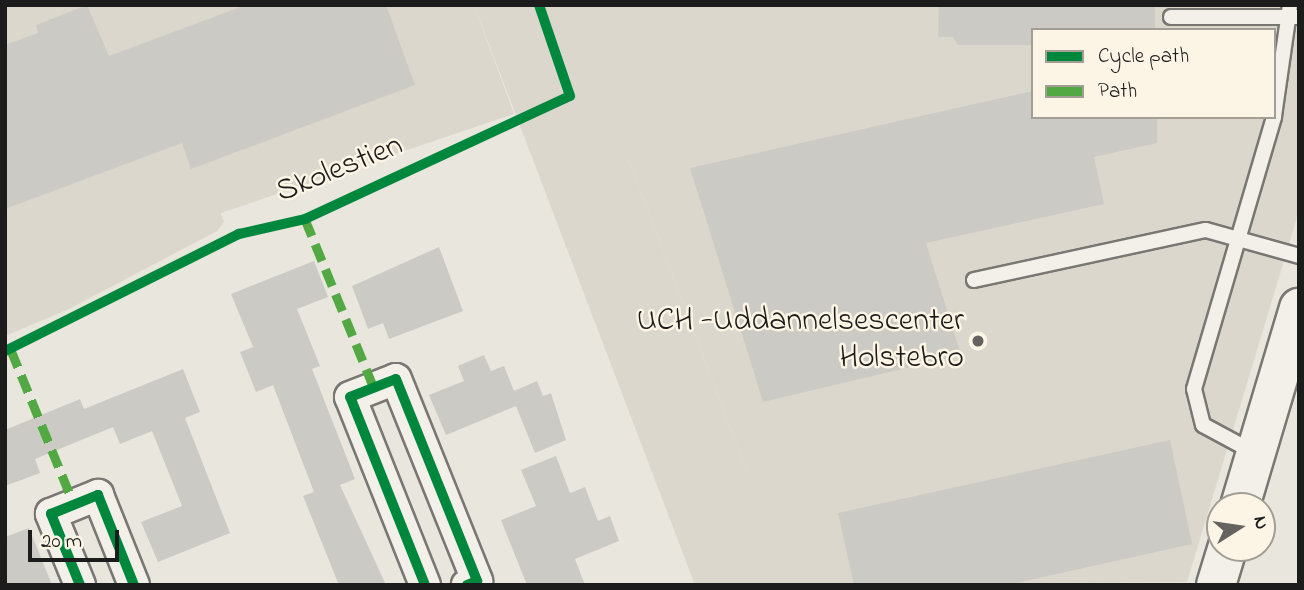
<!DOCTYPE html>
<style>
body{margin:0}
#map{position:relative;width:1304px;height:590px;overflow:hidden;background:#e9e6de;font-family:"Indie Flower",sans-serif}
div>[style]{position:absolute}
.built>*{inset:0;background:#dbd7cd}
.green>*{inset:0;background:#dbd7cc}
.building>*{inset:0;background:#cccac4}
.roads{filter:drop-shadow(2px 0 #787773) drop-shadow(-2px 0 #787773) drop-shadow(0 2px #787773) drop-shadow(0 -2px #787773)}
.lane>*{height:14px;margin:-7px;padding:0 7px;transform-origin:7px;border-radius:7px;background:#f3f0ea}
.street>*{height:30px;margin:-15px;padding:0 15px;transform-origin:15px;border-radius:15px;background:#f3f0ea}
.secondary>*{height:38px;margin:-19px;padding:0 19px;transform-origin:19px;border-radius:19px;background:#f3f0ea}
.quiet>*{height:9px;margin-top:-4.5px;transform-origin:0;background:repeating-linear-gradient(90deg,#52a943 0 18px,transparent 0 27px)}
.cycleway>*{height:10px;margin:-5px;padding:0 5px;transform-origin:5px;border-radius:5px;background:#00873e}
.dots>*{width:19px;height:19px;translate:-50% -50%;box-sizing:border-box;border:4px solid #fcf5e5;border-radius:50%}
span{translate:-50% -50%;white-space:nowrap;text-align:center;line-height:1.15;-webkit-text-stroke:5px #fcf5e5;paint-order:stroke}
.street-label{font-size:32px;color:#1c1c1c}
.poi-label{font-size:32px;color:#1c1c1c}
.right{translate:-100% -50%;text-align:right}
.frame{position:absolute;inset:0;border:7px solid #1c1c1c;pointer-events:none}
.legend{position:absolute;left:1031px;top:28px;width:245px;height:91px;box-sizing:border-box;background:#fcf5e5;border:2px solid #a29e95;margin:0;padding:9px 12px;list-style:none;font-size:21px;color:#1c1c1c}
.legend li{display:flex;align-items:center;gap:14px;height:35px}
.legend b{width:35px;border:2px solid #a29e95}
.north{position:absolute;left:1206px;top:492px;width:70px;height:70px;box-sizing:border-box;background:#fcf5e5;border:2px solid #a29e95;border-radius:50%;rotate:78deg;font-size:19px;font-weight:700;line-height:28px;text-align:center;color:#1c1c1c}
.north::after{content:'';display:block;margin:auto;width:24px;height:32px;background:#646360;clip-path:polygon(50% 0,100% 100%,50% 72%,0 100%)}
.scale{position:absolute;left:28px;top:530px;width:91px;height:32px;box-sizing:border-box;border:4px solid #1c1c1c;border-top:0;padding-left:9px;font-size:21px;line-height:24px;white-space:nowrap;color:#1c1c1c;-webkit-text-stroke:5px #fcf5e5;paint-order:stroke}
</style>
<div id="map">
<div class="built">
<div style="clip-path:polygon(5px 5px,474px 5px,514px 114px,5px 286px)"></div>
<div style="clip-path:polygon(evenodd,570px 5px,1299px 5px,1299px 211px,1187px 582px,805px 585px,747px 472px,570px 5px,1033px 30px,1274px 30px,1274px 117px,1033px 117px,1033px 30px)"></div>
</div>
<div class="green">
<div style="clip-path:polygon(474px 5px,607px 5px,628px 158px,747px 472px,796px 487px,845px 585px,695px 585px)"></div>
<div style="clip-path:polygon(854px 24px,926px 24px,927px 59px,855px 59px)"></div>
<div style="clip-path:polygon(214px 197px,224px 222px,217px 231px,69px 309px,5px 336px,5px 275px)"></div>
</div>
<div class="building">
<div style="clip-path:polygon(87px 5px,109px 56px,246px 5px,386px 5px,415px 85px,191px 169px,182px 143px,5px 209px,5px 45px,38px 33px,36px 25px)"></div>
<div style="clip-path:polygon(939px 5px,1155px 5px,1155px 30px,1033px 30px,1033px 45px,958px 45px,953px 37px,938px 37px)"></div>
<div style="clip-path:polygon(1033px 91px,1033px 117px,1157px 117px,1157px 143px,1094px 157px,1104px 204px,926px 243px,961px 355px,763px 402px,690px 168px)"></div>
<div style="clip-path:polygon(439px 247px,463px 311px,389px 339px,383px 323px,368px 329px,352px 286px)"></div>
<div style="clip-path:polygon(314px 261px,328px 297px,297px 309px,320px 366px,312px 369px,355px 479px,340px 485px,386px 585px,339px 585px,303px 496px,314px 492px,273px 385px,256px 392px,240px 352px,253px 347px,231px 294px)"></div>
<div style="clip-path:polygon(484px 355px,491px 371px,504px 366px,514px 391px,537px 381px,543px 396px,551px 393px,566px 440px,535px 453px,516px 406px,446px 435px,429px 395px,464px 381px,458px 366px)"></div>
<div style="clip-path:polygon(183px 369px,200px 412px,185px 418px,230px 533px,158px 562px,141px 522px,182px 506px,152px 431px,120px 444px,113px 427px,35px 459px,40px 473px,5px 486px,5px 430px,80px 399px,84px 409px)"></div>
<div style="clip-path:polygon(1170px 440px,1192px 544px,1007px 585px,854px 585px,838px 513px)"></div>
<div style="clip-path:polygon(556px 456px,570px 493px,585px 487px,598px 521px,610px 516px,619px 541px,575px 559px,585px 585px,527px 585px,501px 520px,536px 506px,521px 470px)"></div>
<div style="clip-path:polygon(29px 528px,52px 585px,5px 585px,5px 537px)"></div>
</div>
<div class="roads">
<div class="lane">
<div style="left:1171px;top:17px;width:128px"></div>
<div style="left:1274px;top:116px;width:112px;rotate:-81.8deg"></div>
<div style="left:974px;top:280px;width:237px;rotate:-12.2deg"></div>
<div style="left:1206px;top:230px;width:97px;rotate:15.6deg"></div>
<div style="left:1255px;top:453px;width:59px;rotate:-151.7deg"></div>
<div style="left:1203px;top:425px;width:37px;rotate:-104deg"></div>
<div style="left:1194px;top:389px;width:284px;rotate:-73.6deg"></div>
</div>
<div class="street">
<div style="left:80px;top:585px;width:77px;rotate:-112.2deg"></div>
<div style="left:51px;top:514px;width:51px;rotate:-22deg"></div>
<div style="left:98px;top:495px;width:97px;rotate:68.2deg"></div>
<div style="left:425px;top:585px;width:202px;rotate:-111.7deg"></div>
<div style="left:350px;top:397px;width:49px;rotate:-21.4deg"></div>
<div style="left:396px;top:379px;width:218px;rotate:68.1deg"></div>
<div style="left:477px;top:581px;width:11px;rotate:158deg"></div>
</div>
<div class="secondary">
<div style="left:1240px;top:506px;width:207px;rotate:-73.4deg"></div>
<div style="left:1216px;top:585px;width:39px;rotate:-73deg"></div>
</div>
</div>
<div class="quiet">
<div style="left:305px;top:219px;width:183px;rotate:67.8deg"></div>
<div style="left:11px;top:350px;width:166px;rotate:67.8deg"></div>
</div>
<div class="cycleway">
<div style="left:5px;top:351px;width:262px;rotate:-26.6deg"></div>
<div style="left:239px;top:234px;width:68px;rotate:-12.8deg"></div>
<div style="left:305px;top:219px;width:292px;rotate:-24.9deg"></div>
<div style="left:570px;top:96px;width:96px;rotate:-108.8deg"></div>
<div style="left:80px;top:585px;width:77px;rotate:-112.2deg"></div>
<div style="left:51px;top:514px;width:51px;rotate:-22deg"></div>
<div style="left:98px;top:495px;width:97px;rotate:68.2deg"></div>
<div style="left:425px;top:585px;width:202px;rotate:-111.7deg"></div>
<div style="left:350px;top:397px;width:49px;rotate:-21.4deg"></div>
<div style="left:396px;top:379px;width:218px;rotate:68.1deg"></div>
<div style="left:477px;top:581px;width:11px;rotate:158deg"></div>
</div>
<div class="dots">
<div style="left:978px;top:341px;background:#646360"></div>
</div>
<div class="street-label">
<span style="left:340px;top:170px;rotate:-22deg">Skolestien</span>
</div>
<div class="poi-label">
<span class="right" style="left:964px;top:341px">UCH -Uddannelsescenter<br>Holstebro</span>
</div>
<div class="frame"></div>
<ul class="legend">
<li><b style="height:9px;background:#00873e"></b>Cycle path</li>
<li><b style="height:9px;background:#52a943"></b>Path</li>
</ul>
<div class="north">N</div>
<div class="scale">20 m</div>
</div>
